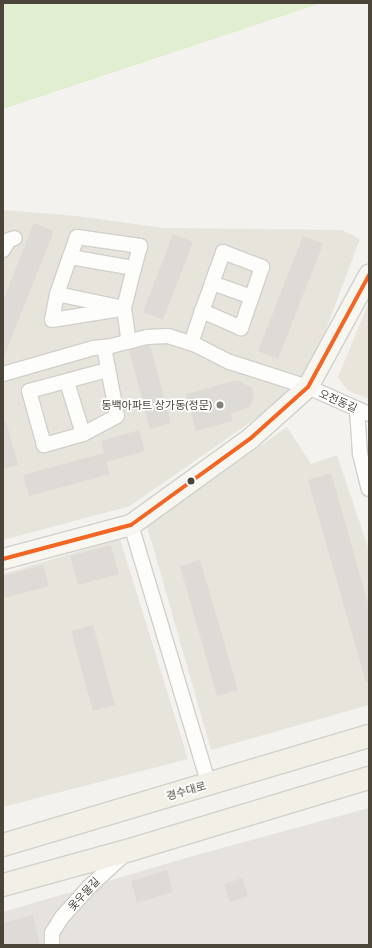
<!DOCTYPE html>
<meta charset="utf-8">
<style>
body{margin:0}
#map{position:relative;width:372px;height:948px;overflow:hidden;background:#f4f2ee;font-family:"Noto Sans","Noto Sans KR",sans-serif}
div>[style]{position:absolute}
.residential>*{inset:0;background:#e7e4dc}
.industrial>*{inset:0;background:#e6e2de}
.education>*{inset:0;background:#eae5da}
.green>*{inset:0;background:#e1eecf}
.building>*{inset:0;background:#dedbd6}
.roads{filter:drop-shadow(1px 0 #d2d0cb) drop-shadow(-1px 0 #d2d0cb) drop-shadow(0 1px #d2d0cb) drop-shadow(0 -1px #d2d0cb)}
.street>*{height:14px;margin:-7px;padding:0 7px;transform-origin:7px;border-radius:7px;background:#fdfdfc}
.secondary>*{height:20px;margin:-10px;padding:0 10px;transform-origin:10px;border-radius:10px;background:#f7f6f1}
.primary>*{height:22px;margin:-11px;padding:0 11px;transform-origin:11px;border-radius:11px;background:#f2efe6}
.bus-1>*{height:4px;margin:-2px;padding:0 2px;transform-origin:2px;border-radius:2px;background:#f26522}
.dots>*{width:11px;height:11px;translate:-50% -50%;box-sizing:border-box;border:2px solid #fff;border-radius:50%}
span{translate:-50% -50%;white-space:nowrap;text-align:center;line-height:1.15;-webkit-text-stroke:3.5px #fff;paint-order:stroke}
.street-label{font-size:11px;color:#4b4439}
.poi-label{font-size:11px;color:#4b4439}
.right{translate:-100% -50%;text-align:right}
.frame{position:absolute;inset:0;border:4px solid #4b4439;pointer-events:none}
</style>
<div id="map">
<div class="residential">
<div style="clip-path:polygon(3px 210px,76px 216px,164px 228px,342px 230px,360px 239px,311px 369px,278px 403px,130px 506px,3px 540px)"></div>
<div style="clip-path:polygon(287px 427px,311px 464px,337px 455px,369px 550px,369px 705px,211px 750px,147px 526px)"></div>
<div style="clip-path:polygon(120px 539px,188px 759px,3px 807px,3px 574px)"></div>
</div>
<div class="industrial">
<div style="clip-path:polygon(369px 808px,369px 945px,3px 945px,3px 912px,193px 856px)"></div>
</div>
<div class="education">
<div style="clip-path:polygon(369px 302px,369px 399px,347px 390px,338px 377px)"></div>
</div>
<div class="green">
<div style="clip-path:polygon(3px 3px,322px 3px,3px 109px)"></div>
</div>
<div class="building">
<div style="clip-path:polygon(34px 223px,54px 231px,3px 359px,3px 301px)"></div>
<div style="clip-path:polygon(173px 234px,193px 242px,163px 320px,143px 312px)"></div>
<div style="clip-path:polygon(303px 236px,323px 244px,278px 359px,258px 351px)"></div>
<div style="clip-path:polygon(150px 345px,171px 423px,150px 429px,129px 350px)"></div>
<div style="clip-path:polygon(238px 380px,252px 388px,254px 398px,250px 407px,231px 414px,233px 421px,196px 431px,186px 394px)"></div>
<div style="clip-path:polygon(3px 421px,6px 421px,18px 465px,3px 469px)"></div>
<div style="clip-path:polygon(139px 430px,145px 451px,106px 462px,110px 474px,29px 496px,23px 475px,104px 453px,105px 456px,101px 441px)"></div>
<div style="clip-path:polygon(331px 473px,369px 607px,369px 682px,366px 682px,308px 480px)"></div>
<div style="clip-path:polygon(111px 545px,119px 574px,78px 585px,70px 556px)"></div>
<div style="clip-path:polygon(200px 560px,238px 690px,217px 696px,180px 566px)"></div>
<div style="clip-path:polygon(43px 565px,49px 586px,3px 598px,3px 576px)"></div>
<div style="clip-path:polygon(93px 625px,115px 705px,93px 711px,71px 631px)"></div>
<div style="clip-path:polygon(167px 870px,173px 892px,137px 903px,131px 881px)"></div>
<div style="clip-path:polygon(242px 878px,248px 896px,230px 902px,224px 884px)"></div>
<div style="clip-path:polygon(33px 915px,40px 945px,3px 945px,3px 923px)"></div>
</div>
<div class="roads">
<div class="street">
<div style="left:3px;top:250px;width:12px;rotate:-59deg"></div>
<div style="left:9px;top:240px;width:6px;rotate:-18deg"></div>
<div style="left:70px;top:257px;width:21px;rotate:-71deg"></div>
<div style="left:77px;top:237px;width:64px;rotate:8.1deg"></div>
<div style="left:140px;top:246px;width:23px;rotate:105deg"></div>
<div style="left:212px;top:283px;width:42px;rotate:19.3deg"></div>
<div style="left:57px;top:294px;width:26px;rotate:101deg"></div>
<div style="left:52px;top:320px;width:65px;rotate:-8.9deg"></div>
<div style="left:124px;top:308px;width:68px;rotate:-168.2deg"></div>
<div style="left:57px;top:294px;width:39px;rotate:-71deg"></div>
<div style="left:70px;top:257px;width:65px;rotate:9.8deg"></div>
<div style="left:134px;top:268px;width:41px;rotate:104deg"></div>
<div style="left:124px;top:308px;width:34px;rotate:82deg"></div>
<div style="left:191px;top:343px;width:34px;rotate:-71deg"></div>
<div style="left:202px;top:311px;width:30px;rotate:-70deg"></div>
<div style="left:212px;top:283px;width:33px;rotate:-70deg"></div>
<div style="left:223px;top:252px;width:42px;rotate:21deg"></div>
<div style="left:262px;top:267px;width:65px;rotate:109deg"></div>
<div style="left:241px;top:328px;width:43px;rotate:-156.4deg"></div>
<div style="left:104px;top:347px;width:70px;rotate:79.3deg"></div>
<div style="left:117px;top:416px;width:38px;rotate:152deg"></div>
<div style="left:83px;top:434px;width:41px;rotate:164.2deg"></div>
<div style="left:44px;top:445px;width:56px;rotate:-105.5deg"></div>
<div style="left:29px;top:391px;width:81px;rotate:-15.1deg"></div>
<div style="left:3px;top:374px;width:94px;rotate:-16.1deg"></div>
<div style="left:93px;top:348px;width:18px;rotate:-6deg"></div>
<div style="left:111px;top:346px;width:37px;rotate:-14deg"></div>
<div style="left:147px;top:337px;width:21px;rotate:-3deg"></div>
<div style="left:168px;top:336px;width:29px;rotate:18deg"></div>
<div style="left:196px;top:345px;width:38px;rotate:27deg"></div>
<div style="left:230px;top:362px;width:82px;rotate:17.8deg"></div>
<div style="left:308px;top:387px;width:67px;rotate:23.9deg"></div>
<div style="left:67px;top:382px;width:54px;rotate:72.9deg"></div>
<div style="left:357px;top:409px;width:45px;rotate:86.2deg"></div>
<div style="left:360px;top:454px;width:36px;rotate:76deg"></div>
<div style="left:131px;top:525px;width:271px;rotate:73.3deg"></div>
<div style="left:52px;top:945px;width:12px;rotate:-90deg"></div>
<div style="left:52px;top:933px;width:19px;rotate:-58deg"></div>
<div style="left:62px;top:917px;width:40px;rotate:-48deg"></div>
<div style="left:89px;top:887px;width:49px;rotate:-42.5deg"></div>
</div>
<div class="secondary">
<div style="left:3px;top:559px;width:132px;rotate:-14.9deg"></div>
<div style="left:131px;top:525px;width:148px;rotate:-35.9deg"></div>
<div style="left:251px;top:438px;width:76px;rotate:-41.8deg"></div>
<div style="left:308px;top:387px;width:128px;rotate:-61.4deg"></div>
</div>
<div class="primary">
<div style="left:3px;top:845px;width:382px;rotate:-16.6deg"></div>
<div style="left:3px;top:885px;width:132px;rotate:-15.4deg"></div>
<div style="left:130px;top:850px;width:250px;rotate:-16.8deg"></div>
</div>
</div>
<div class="bus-1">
<div style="left:3px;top:559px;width:132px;rotate:-14.9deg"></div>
<div style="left:131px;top:525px;width:148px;rotate:-35.9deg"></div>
<div style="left:251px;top:438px;width:76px;rotate:-41.8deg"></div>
<div style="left:308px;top:387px;width:128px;rotate:-61.4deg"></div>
</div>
<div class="dots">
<div style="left:220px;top:405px;background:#868178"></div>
<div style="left:191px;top:481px;background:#4b4439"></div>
</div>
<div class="street-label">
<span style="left:338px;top:401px;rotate:24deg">오전동길</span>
<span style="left:186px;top:791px;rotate:-16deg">경수대로</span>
<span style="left:84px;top:894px;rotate:-47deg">옻우물길</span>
</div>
<div class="poi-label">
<span class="right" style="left:212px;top:405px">동백아파트 상가동(정문)</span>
</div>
<div class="frame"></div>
</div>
